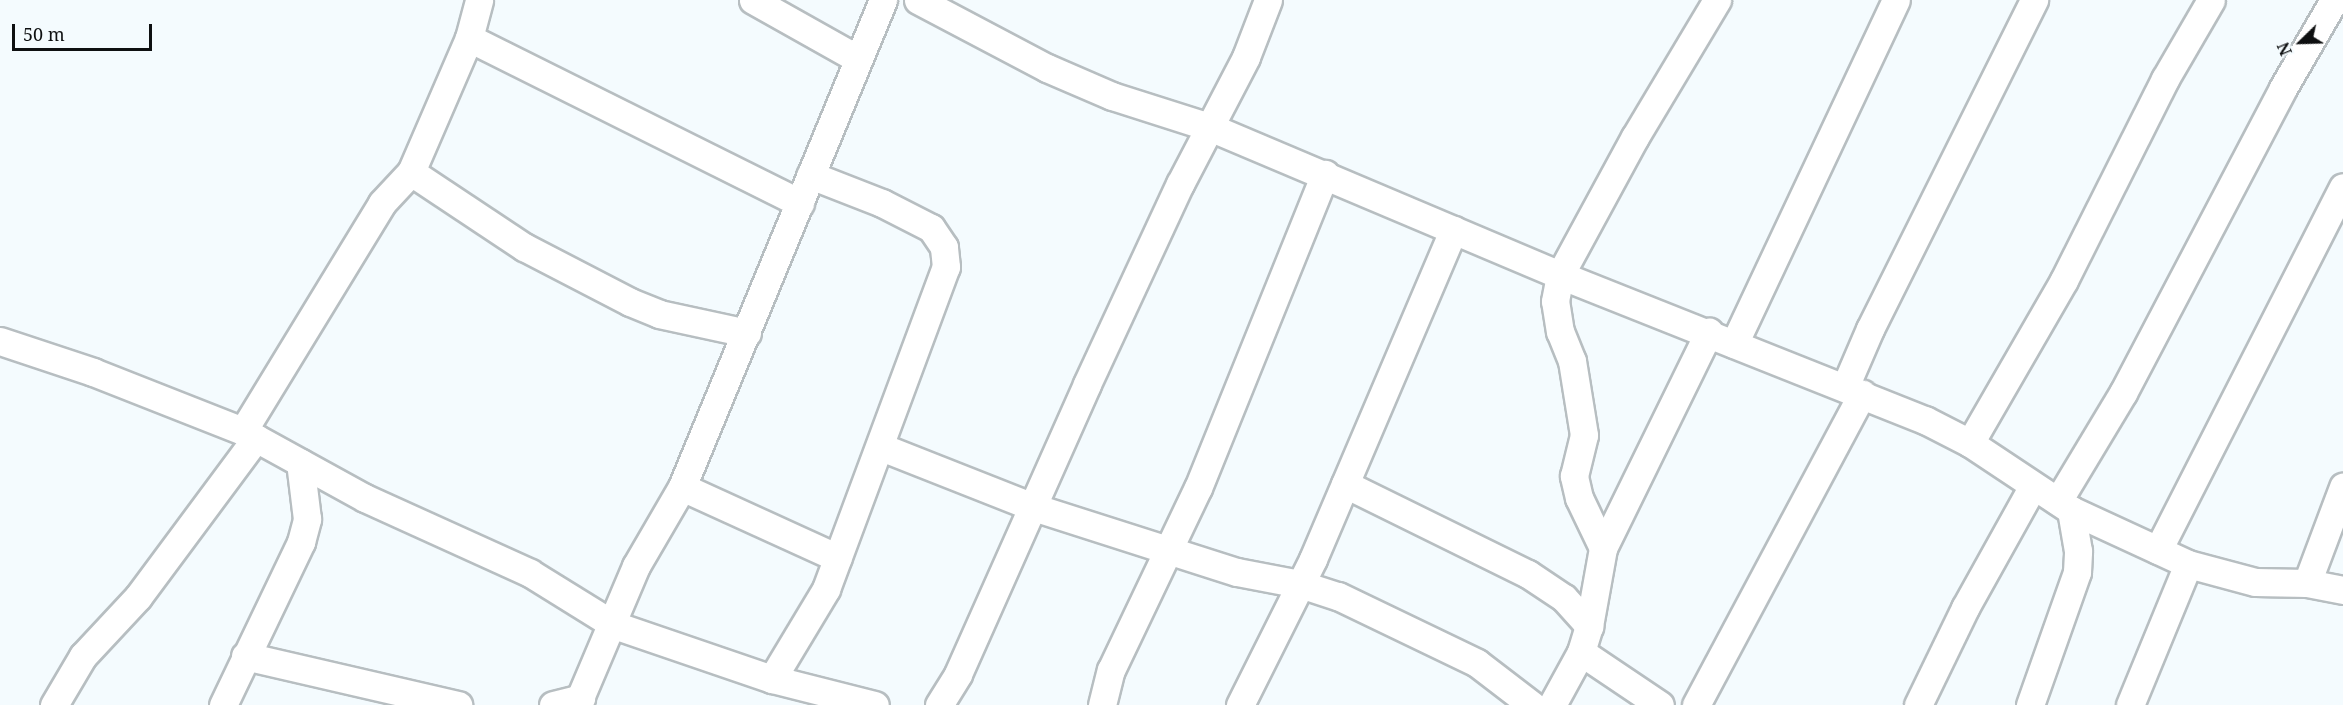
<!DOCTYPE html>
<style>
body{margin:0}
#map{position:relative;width:2343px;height:705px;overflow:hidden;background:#f4fbfe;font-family:"Noto Serif",serif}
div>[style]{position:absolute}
.roads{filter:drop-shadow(2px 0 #b7bec1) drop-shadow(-2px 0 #b7bec1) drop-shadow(0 2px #b7bec1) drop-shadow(0 -2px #b7bec1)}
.minor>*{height:27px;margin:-13.5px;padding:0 13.5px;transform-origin:13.5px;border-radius:13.5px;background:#fff}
span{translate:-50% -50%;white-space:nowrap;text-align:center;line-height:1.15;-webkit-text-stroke:6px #f4fbfe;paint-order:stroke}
.north{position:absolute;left:2271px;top:12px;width:60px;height:60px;-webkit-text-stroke:4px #f4fbfe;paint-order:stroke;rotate:247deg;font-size:16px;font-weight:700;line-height:24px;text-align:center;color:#0e1011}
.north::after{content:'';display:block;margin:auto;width:21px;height:27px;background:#0e1011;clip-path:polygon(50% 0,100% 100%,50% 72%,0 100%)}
.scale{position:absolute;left:12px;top:24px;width:140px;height:27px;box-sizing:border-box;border:3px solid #0e1011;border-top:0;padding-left:8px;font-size:18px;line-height:21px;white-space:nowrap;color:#0e1011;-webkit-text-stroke:4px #f4fbfe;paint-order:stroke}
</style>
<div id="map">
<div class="roads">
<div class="minor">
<div style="left:753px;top:0;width:120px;rotate:29.3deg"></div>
<div style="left:918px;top:0;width:146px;rotate:27.8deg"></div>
<div style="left:1047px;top:68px;width:71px;rotate:23.3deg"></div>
<div style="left:1112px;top:96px;width:105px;rotate:17.7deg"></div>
<div style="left:1212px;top:128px;width:378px;rotate:22.9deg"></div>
<div style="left:1560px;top:275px;width:393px;rotate:21.7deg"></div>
<div style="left:1925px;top:420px;width:51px;rotate:27.1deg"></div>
<div style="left:1970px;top:443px;width:121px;rotate:33.6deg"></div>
<div style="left:2071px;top:510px;width:129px;rotate:24.8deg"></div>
<div style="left:2188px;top:564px;width:69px;rotate:15deg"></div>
<div style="left:2255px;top:582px;width:52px;rotate:1.1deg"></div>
<div style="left:2307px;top:583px;width:37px;rotate:11deg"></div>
<div style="left:469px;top:38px;width:370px;rotate:26.5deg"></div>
<div style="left:411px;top:172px;width:136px;rotate:33.6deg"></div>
<div style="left:524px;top:247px;width:119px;rotate:27.4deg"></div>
<div style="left:630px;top:302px;width:31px;rotate:22deg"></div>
<div style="left:659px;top:314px;width:90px;rotate:12.2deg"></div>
<div style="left:0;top:341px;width:98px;rotate:18.4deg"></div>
<div style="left:93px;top:372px;width:161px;rotate:21.5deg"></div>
<div style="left:243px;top:431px;width:139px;rotate:28.8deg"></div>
<div style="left:365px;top:498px;width:181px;rotate:24.4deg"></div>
<div style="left:530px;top:573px;width:99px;rotate:31.8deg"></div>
<div style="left:614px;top:625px;width:167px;rotate:18.9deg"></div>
<div style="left:772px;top:679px;width:106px;rotate:14.2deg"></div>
<div style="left:1734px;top:344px;width:380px;rotate:-64.8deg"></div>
<div style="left:1845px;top:387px;width:63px;rotate:-66.7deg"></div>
<div style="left:1870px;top:329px;width:368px;rotate:-63.5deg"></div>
<div style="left:243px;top:431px;width:267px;rotate:-58.6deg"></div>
<div style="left:382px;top:203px;width:42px;rotate:-46.9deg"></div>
<div style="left:411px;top:172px;width:146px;rotate:-66.6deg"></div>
<div style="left:469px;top:38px;width:39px;rotate:-75deg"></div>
<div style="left:1970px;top:443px;width:188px;rotate:-60deg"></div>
<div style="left:2064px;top:280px;width:225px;rotate:-63.3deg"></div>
<div style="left:2165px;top:79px;width:91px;rotate:-59.8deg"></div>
<div style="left:881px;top:447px;width:163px;rotate:21.5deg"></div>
<div style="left:1033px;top:507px;width:214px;rotate:17.7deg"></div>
<div style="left:1237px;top:572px;width:64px;rotate:10.8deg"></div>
<div style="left:1300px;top:584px;width:40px;rotate:18deg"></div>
<div style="left:1338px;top:596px;width:154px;rotate:25.7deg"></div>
<div style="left:1477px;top:663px;width:69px;rotate:37.4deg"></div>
<div style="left:1345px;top:484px;width:204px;rotate:26.2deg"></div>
<div style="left:1528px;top:574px;width:43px;rotate:33.7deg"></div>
<div style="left:1564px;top:598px;width:38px;rotate:48deg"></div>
<div style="left:682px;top:487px;width:171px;rotate:24.5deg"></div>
<div style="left:2058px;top:501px;width:126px;rotate:-59deg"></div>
<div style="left:2123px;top:393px;width:344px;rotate:-62.3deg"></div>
<div style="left:2283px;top:88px;width:102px;rotate:-59.9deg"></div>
<div style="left:1603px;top:548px;width:241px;rotate:-63.9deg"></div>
<div style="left:2158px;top:550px;width:407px;rotate:-63deg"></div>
<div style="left:2307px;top:583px;width:103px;rotate:-69.4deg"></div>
<div style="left:1581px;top:652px;width:95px;rotate:33.9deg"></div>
<div style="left:245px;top:656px;width:219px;rotate:13deg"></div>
<div style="left:772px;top:679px;width:105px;rotate:-59deg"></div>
<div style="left:826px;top:589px;width:344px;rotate:-69.6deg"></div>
<div style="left:946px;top:267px;width:20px;rotate:-96deg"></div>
<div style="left:944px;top:247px;width:23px;rotate:-124deg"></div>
<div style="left:931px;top:228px;width:55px;rotate:-153deg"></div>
<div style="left:882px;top:203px;width:77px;rotate:-158.7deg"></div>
<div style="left:54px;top:705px;width:57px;rotate:-59.4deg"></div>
<div style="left:83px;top:656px;width:81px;rotate:-47deg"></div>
<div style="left:138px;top:597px;width:198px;rotate:-53.4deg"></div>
<div style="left:223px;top:705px;width:181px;rotate:-64.4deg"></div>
<div style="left:301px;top:542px;width:24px;rotate:-75deg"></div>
<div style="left:307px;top:519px;width:57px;rotate:-97deg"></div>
<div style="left:553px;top:705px;width:29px;rotate:-14deg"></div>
<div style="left:577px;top:705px;width:151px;rotate:-67deg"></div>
<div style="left:636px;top:566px;width:91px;rotate:-59.8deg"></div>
<div style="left:682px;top:487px;width:527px;rotate:-67.57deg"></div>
<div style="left:939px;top:705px;width:36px;rotate:-58deg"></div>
<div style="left:958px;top:674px;width:317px;rotate:-66deg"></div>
<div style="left:1087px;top:384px;width:221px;rotate:-65.1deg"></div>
<div style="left:1180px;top:184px;width:143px;rotate:-62.5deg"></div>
<div style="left:1246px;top:57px;width:61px;rotate:-68.9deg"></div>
<div style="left:1102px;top:705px;width:36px;rotate:-76deg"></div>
<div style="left:1111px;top:670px;width:202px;rotate:-64.5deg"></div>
<div style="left:1198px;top:488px;width:339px;rotate:-68deg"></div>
<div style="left:1240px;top:705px;width:163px;rotate:-63.4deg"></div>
<div style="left:1313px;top:559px;width:358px;rotate:-66.9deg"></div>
<div style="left:1552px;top:705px;width:60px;rotate:-61.3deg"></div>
<div style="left:1581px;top:652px;width:27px;rotate:-73deg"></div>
<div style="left:1589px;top:626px;width:79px;rotate:-79.8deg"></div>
<div style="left:1603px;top:548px;width:55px;rotate:-115.6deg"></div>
<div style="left:1579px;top:498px;width:23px;rotate:-103deg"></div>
<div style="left:1574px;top:476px;width:42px;rotate:-76.3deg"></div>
<div style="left:1584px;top:435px;width:75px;rotate:-99.2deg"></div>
<div style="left:1572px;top:361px;width:31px;rotate:-112deg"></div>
<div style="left:1560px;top:332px;width:31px;rotate:-99deg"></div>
<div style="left:1555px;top:301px;width:26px;rotate:-79deg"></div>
<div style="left:1560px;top:275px;width:157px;rotate:-61.5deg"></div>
<div style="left:1635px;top:137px;width:160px;rotate:-59.1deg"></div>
<div style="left:1696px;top:705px;width:353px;rotate:-61.9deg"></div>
<div style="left:1918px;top:705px;width:108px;rotate:-64.1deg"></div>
<div style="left:1965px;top:608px;width:140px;rotate:-60.9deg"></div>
<div style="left:2030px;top:705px;width:141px;rotate:-70.5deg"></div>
<div style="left:2077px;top:572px;width:21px;rotate:-87deg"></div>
<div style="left:2078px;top:551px;width:42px;rotate:-99.7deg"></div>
<div style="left:2130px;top:705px;width:152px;rotate:-67.6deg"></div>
</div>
</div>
<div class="north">N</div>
<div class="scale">50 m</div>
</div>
